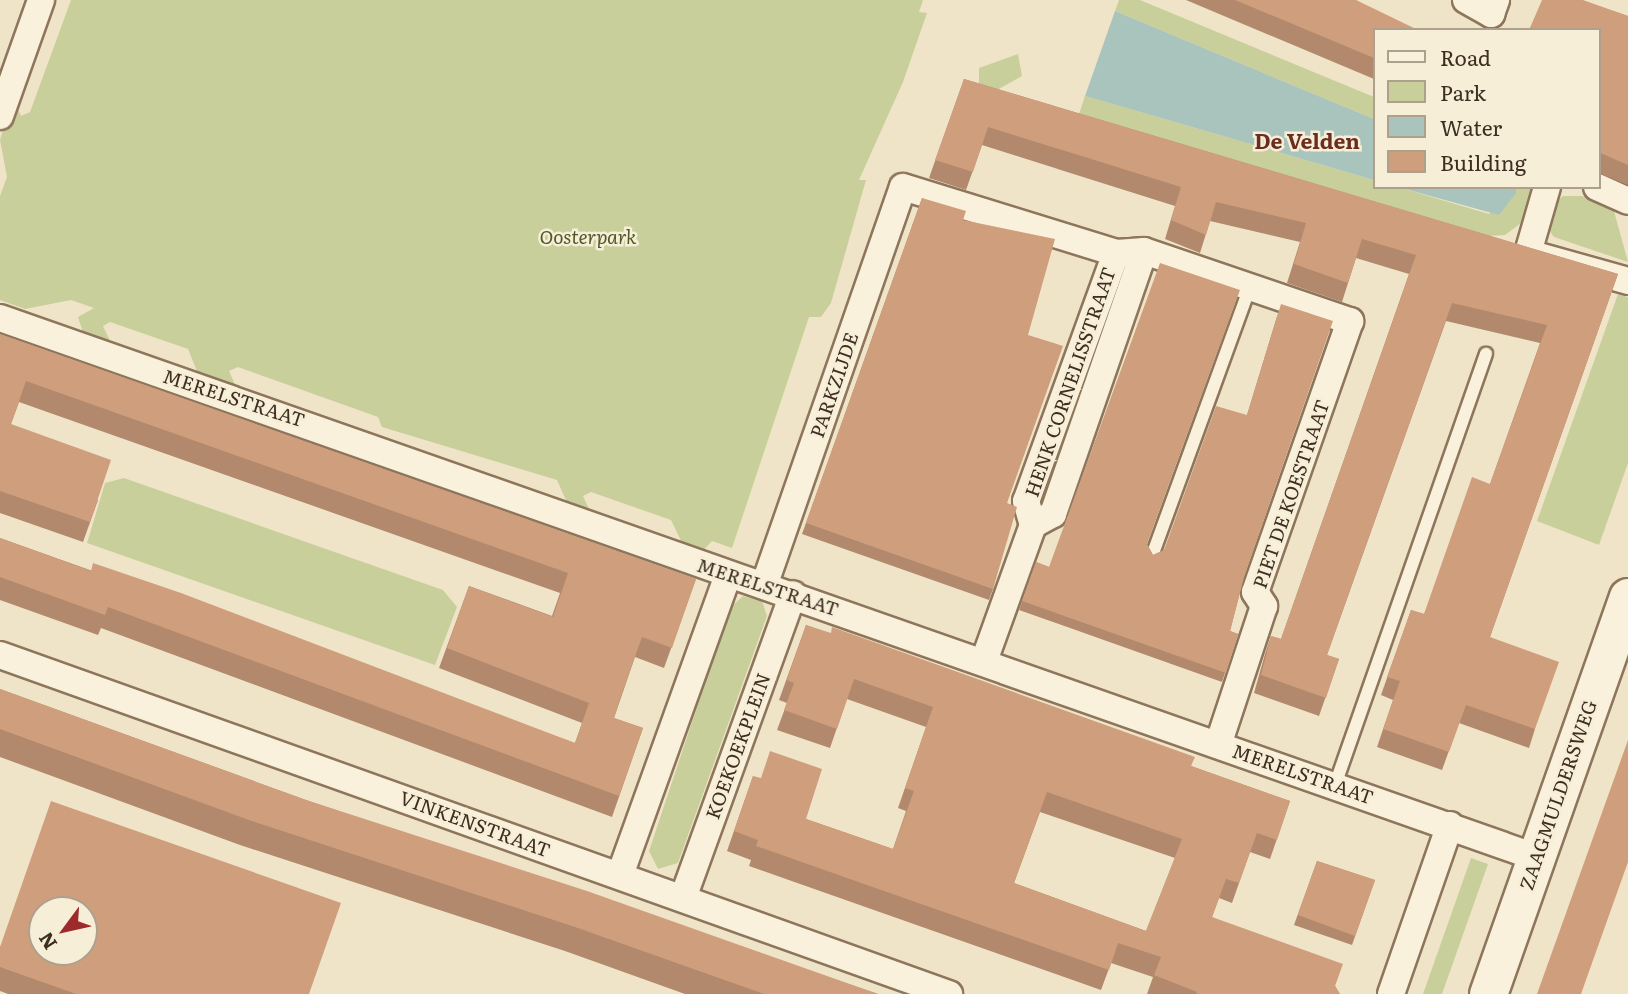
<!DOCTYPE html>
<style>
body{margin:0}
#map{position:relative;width:1628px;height:994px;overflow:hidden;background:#f0e4c8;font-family:Literata,serif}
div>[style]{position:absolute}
.green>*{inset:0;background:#c9cf9b}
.water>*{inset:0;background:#a9c4bc}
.roads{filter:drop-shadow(2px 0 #8d765c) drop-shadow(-2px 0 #8d765c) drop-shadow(0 2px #8d765c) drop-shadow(0 -2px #8d765c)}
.lane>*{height:12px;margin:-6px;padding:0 6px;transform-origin:6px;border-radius:6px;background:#faf1dc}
.street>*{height:26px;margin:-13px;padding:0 13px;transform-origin:13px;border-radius:13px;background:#faf1dc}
.secondary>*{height:37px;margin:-18.5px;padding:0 18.5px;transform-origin:18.5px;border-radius:18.5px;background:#faf1dc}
.wall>*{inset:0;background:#b2896c}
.building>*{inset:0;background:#cf9f7d}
span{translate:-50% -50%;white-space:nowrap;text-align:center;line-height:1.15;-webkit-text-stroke:5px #f7eed8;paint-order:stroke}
.park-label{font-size:19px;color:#4d5a26;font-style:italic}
.street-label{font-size:19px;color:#3d2e20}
.neighbourhood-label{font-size:21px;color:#6b2e1e;font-weight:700}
.legend{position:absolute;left:1373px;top:28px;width:228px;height:161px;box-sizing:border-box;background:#f7eed8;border:2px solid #ada18e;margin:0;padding:9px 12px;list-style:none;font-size:21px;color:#3d2e20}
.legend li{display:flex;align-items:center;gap:14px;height:35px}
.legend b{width:35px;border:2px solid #ada18e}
.north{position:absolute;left:28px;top:896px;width:70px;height:70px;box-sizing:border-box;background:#f7eed8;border:2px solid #ada18e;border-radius:50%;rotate:237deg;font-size:19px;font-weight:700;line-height:28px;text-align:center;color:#3d2e20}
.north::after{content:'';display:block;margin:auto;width:24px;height:32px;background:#9e2a2b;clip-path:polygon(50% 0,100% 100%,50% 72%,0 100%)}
</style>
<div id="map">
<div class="green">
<div style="clip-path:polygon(71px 0,923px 0,919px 12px,927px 13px,903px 82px,859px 180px,866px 180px,831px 303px,821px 317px,809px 317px,732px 548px,712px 541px,698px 556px,684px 547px,671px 520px,591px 492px,583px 496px,590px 511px,569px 507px,557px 480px,382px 427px,378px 417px,238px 367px,229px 371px,237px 389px,199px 376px,188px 349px,110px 322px,103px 326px,112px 345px,85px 339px,78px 317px,94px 308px,71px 300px,25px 309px,0 300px,0 196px,7px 177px,0 140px,13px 98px,21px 116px,30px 112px)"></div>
<div style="clip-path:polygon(1119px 0,1140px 0,1374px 97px,1374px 119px,1115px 11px)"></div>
<div style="clip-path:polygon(1018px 54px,1022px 76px,997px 90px,979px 87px,979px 68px)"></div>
<div style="clip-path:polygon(1085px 96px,1374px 180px,1374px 187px,1398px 187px,1489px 214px,1516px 187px,1536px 187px,1529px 217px,1505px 235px,1487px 236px,1078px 117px)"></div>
<div style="clip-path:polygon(1563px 196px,1582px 196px,1614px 211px,1628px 262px,1554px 237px,1548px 229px,1555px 202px)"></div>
<div style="clip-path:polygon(1618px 294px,1628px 297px,1628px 463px,1599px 545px,1537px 521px)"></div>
<div style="clip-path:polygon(124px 478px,443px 590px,457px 607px,435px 665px,87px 543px,105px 483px)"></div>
<div style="clip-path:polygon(743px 596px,762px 601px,767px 616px,678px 863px,658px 869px,649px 851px,730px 608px)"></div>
<div style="clip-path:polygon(1471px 858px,1488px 864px,1442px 994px,1423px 994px)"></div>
</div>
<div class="water">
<div style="clip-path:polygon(1115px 11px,1374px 119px,1374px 180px,1085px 96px)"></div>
<div style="clip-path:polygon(1398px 187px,1516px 187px,1516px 193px,1499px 215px)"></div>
</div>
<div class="roads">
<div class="lane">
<div style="left:1152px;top:556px;width:286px;rotate:-70deg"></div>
<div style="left:1335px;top:785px;width:457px;rotate:-70.7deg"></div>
</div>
<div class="street">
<div style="left:1466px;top:0;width:29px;rotate:29deg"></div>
<div style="left:1491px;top:14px;width:15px;rotate:-70deg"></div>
<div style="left:0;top:116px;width:123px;rotate:-70.5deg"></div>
<div style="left:1547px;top:187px;width:69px;rotate:106.1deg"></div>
<div style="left:1528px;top:253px;width:104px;rotate:15.6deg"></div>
<div style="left:1597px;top:187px;width:34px;rotate:24deg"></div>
<div style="left:1116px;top:253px;width:28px;rotate:-4deg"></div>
<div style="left:1144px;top:251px;width:218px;rotate:18.8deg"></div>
<div style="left:1350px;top:321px;width:287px;rotate:109.3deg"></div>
<div style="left:1255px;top:592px;width:17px;rotate:57deg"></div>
<div style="left:1264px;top:606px;width:146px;rotate:108.3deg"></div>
<div style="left:0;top:318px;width:1628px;rotate:19.34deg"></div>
<div style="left:1033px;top:525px;width:23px;rotate:-29deg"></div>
<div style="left:1053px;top:514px;width:278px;rotate:-70.9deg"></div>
<div style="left:765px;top:583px;width:419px;rotate:-70.8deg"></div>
<div style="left:903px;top:187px;width:223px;rotate:17.2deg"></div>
<div style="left:1116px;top:253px;width:264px;rotate:109.9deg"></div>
<div style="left:1026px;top:501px;width:25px;rotate:74deg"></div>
<div style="left:1033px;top:525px;width:145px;rotate:109.8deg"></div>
<div style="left:0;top:655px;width:1008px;rotate:19.66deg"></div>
<div style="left:620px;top:875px;width:319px;rotate:-70.2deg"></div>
<div style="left:683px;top:898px;width:323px;rotate:-70.1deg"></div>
<div style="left:1391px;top:994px;width:179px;rotate:-70.8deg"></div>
</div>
<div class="secondary">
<div style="left:1488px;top:994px;width:421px;rotate:-70.6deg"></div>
</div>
</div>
<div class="wall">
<div style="clip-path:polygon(1186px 0,1356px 0,1374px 30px,1374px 79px)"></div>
<div style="clip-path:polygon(1583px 1px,1628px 16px,1628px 185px,1598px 173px,1598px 30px)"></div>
<div style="clip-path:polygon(964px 79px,1618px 274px,1490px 637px,1535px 729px,1529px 748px,1459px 723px,1442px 770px,1377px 747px,1393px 700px,1381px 695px,1411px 610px,1424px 614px,1490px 484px,1540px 343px,1446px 321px,1327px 655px,1339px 659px,1319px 716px,1254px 693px,1265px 654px,1271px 636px,1281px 639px,1409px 274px,1356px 258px,1342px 302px,1287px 283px,1300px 242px,1210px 221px,1200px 253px,1165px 239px,1175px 206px,982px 145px,966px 190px,929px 178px)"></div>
<div style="clip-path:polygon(922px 198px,963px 220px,1028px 335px,1007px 503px,993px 589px,989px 600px,802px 534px)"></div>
<div style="clip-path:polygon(1278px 313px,1244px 577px,1230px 631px,1238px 634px,1222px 682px,1019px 610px,1036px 562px,1049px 567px,1147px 544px,1153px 555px,1164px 550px,1247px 415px)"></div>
<div style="clip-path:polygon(0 334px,696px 579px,664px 668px,635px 657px,614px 718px,643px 728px,612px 817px,101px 628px,98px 635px,0 600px,0 538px,575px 743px,582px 723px,439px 668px,469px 586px,552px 616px,560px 593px,19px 402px,11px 424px,98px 500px,83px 542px,0 513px)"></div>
<div style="clip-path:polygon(evenodd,806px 625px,1191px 766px,1290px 801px,1270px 859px,1250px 852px,1232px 903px,1219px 898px,1212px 917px,1335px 986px,1340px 994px,1147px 994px,1153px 977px,1111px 963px,1101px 990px,749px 866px,751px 860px,727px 851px,753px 776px,806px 819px,893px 849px,906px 811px,898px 808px,926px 727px,847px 699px,830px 748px,777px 730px,787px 703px,779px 700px,806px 625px,1040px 812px,1175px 858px,1146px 931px,1014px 883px,1040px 812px)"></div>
<div style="clip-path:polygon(0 689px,306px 800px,878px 994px,685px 994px,565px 951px,240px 845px,0 757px)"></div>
<div style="clip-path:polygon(1317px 861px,1375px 880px,1352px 945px,1294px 925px)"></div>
<div style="clip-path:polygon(0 946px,309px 994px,8px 994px,0 991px)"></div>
</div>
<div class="building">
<div style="clip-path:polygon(1235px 0,1356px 0,1418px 30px,1374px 30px,1374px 58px)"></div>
<div style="clip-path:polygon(1542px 0,1583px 0,1628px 16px,1628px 165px,1598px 152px,1598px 30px,1529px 30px)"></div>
<div style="clip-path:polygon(964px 79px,1618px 274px,1490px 637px,1559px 662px,1535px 729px,1466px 705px,1449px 752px,1383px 729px,1400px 681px,1387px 677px,1411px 610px,1424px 614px,1472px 477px,1490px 484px,1547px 325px,1452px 303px,1327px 655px,1339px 659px,1326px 698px,1261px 675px,1271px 636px,1281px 639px,1416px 255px,1362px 239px,1348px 283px,1294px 264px,1306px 223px,1216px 202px,1206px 235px,1171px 220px,1181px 187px,988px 127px,973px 172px,935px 160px)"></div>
<div style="clip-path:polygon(922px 198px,966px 211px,963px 220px,1055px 239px,1028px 335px,1063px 346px,1007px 503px,1017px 507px,993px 589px,806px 523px)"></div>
<div style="clip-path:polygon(1160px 263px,1240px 290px,1147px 544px,1153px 555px,1164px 550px,1216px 406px,1247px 415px,1281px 304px,1333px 321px,1244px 577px,1230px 631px,1238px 634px,1226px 673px,1022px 601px,1036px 562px,1049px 567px)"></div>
<div style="clip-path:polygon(0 334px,696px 579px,672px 648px,642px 637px,622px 693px,614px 718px,643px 728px,619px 796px,108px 607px,105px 615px,0 577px,0 538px,91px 571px,93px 563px,181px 593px,575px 743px,589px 703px,447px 648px,469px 586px,553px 617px,568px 573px,26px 381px,11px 424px,111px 460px,90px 522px,0 491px)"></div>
<div style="clip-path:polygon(evenodd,806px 625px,831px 633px,832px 627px,1195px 757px,1191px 766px,1290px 801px,1277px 840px,1257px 833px,1239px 883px,1226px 879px,1212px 917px,1343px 964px,1335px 986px,1340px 994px,1196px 994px,1197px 992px,1154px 975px,1161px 957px,1118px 943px,1109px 970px,756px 846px,758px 840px,734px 831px,753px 776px,761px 778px,770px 751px,822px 769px,806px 819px,893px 849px,914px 791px,905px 788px,933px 707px,854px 679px,837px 729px,784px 710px,794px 683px,787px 680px,806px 625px,1047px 792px,1182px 839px,1146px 931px,1014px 883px,1047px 792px)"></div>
<div style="clip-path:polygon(0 689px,306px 800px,587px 891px,878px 994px,764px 994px,575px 927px,249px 820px,0 729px)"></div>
<div style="clip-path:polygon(1628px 740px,1628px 862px,1581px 994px,1537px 994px)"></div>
<div style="clip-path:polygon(evenodd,51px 801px,341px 903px,309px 994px,76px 994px,0 967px,0 947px,51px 801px,42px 910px,84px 910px,84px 952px,42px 952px,42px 910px)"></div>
<div style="clip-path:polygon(1317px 861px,1375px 880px,1355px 936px,1298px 915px)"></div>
</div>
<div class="park-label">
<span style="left:588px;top:237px">Oosterpark</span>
</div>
<div class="street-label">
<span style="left:1070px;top:382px;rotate:-71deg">HENK CORNELISSTRAAT</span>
<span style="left:834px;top:385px;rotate:-71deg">PARKZIJDE</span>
<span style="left:234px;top:398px;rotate:18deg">MERELSTRAAT</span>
<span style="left:1291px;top:494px;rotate:-71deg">PIET DE KOESTRAAT</span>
<span style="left:768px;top:587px;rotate:18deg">MERELSTRAAT</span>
<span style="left:738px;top:746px;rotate:-70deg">KOEKOEKPLEIN</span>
<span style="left:1303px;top:774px;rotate:19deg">MERELSTRAAT</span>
<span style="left:1558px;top:795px;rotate:-71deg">ZAAGMULDERSWEG</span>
<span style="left:475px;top:824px;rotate:20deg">VINKENSTRAAT</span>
</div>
<div class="neighbourhood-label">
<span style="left:1307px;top:140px">De Velden</span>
</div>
<ul class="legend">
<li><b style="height:9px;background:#faf1dc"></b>Road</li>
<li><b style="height:19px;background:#c9cf9b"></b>Park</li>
<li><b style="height:19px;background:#a9c4bc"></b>Water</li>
<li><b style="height:19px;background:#cf9f7d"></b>Building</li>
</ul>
<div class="north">N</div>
</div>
